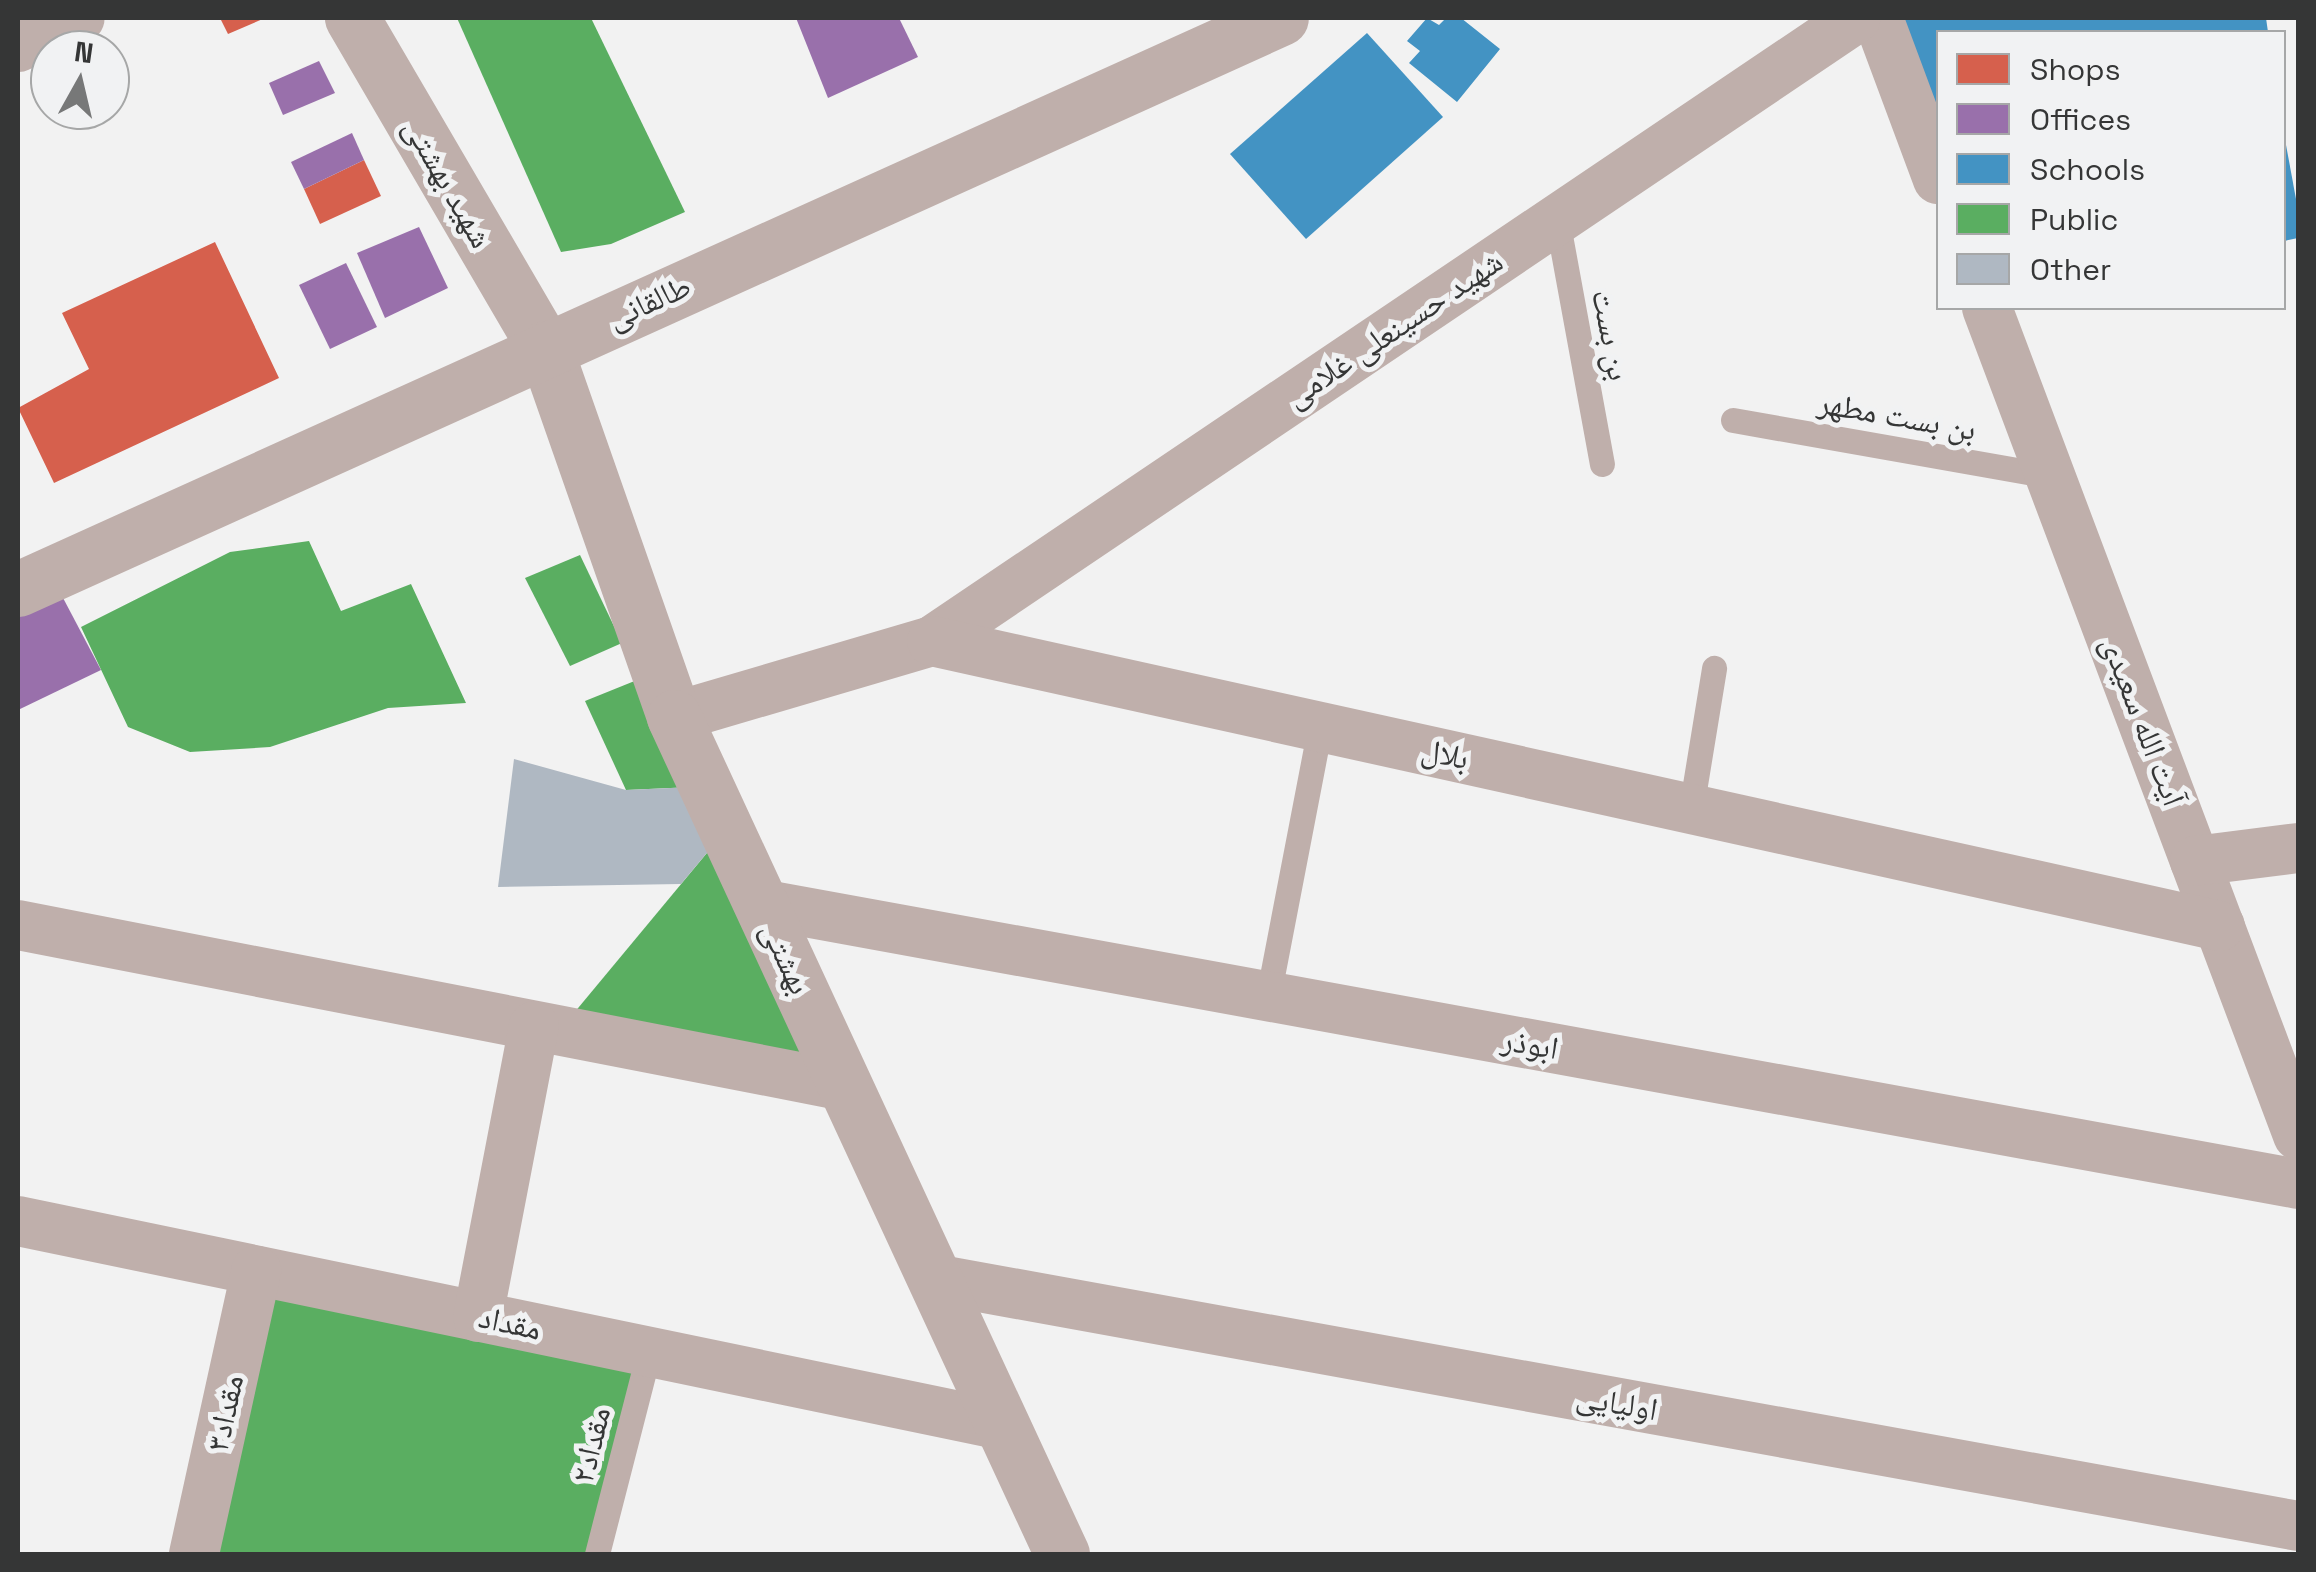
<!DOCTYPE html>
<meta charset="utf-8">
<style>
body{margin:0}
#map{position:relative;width:2316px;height:1572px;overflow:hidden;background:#f2f2f2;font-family:"Space Grotesk","Noto Naskh Arabic",sans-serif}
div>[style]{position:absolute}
.shops>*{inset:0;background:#d6604d}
.offices>*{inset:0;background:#9970ab}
.schools>*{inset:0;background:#4393c3}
.public>*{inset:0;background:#5aae61}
.building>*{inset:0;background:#afb8c2}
.service>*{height:25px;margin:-12.5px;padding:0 12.5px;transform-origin:12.5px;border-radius:12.5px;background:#bfafab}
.minor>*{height:50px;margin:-25px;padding:0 25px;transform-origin:25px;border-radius:25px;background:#bfafab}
.tertiary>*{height:55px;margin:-27.5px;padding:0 27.5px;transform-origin:27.5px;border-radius:27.5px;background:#bfafab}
span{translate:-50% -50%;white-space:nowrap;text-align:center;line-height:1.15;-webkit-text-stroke:10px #f1f2f3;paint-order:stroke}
.street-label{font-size:32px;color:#353636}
.frame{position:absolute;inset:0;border:20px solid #353636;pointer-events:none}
.legend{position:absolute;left:1936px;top:30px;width:350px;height:280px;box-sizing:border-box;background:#f1f2f3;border:2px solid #a6a7a7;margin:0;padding:12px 18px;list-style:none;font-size:30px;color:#353636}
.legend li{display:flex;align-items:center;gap:20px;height:50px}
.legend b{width:50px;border:2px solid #a6a7a7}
.north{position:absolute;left:30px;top:30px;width:100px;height:100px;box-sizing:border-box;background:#f1f2f3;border:2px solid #a6a7a7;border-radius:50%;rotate:8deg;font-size:28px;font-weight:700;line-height:40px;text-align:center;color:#353636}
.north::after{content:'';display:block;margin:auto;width:35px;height:45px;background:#777878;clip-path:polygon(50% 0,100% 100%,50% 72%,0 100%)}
</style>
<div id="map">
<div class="shops">
<div style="clip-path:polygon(220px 18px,265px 18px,228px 34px)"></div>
<div style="clip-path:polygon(364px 160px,381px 196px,320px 224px,304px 189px)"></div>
<div style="clip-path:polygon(215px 242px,279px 378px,54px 483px,18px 408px,89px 369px,62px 313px)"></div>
</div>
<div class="offices">
<div style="clip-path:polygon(796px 18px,899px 18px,918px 57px,828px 98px)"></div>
<div style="clip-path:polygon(319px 61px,335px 93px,283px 115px,269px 83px)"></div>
<div style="clip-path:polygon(352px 133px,364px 160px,304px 189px,291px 162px)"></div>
<div style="clip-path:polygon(419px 227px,448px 288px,385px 318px,357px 253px)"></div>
<div style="clip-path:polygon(346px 263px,377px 327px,330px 349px,299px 285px)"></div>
<div style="clip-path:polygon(62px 596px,101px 670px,18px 710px,18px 616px)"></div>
</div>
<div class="schools">
<div style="clip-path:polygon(1427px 18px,1439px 25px,1446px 18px,1461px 18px,1500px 49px,1457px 102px,1409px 63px,1420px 51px,1407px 41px)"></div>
<div style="clip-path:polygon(1878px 18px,2266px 18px,2268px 32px,1938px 32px,1938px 177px)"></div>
<div style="clip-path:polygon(1367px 33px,1443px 117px,1306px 239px,1230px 154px)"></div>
<div style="clip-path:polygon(2284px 134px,2298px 210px,2298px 238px,2284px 241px)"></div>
</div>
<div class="public">
<div style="clip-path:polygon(457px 18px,591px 18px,685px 212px,611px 244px,561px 252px)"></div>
<div style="clip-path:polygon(309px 541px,341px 611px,411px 584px,466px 703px,388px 708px,270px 747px,190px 752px,128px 727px,81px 627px,230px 552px)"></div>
<div style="clip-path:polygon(580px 555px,622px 643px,570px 666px,525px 578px)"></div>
<div style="clip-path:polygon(642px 678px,693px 787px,626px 790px,585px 701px)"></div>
<div style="clip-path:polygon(726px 830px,845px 1086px,559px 1031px)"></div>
<div style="clip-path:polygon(256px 1271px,648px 1352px,596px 1554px,194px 1554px)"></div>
</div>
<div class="building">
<div style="clip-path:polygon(514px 759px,626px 790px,693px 787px,726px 830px,681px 884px,498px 887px)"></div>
</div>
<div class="service">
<div style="left:1557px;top:219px;width:249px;rotate:79.6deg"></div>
<div style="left:1733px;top:420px;width:323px;rotate:10deg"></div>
<div style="left:1691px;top:809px;width:143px;rotate:-80.7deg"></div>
<div style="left:1268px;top:997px;width:276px;rotate:-79.1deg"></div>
<div style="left:597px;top:1554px;width:209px;rotate:-75.6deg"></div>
</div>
<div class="minor">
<div style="left:1878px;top:18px;width:172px;rotate:69.6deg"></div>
<div style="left:18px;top:47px;width:68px;rotate:-25.1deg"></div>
<div style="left:1987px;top:308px;width:884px;rotate:69.39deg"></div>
<div style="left:932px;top:641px;width:1114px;rotate:-33.99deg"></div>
<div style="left:674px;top:717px;width:269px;rotate:-16.4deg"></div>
<div style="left:932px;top:641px;width:1319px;rotate:12.48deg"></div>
<div style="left:2195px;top:861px;width:104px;rotate:-7.2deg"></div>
<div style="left:761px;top:904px;width:1562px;rotate:10.32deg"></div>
<div style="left:18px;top:925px;width:843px;rotate:11.02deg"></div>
<div style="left:18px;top:1221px;width:1005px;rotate:11.71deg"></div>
<div style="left:935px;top:1279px;width:1385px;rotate:10.27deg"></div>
<div style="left:478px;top:1317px;width:296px;rotate:-79.1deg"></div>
<div style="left:194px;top:1554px;width:290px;rotate:-77.6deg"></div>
</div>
<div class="tertiary">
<div style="left:352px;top:18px;width:382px;rotate:59.7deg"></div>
<div style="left:545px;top:348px;width:391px;rotate:70.7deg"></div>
<div style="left:674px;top:717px;width:923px;rotate:65.13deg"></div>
<div style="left:18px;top:589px;width:1386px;rotate:-24.33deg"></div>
</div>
<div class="street-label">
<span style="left:448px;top:183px;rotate:60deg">شهید بهشتی</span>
<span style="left:649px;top:302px;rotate:-24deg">طالقانی</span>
<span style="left:1394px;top:329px;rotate:-34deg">شهید حسینعلی غلامی</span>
<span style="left:1611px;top:335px;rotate:79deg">بن بست</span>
<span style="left:1897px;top:416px;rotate:10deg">بن بست مطهر</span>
<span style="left:2143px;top:721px;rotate:69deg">آیت الله سعیدی</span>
<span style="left:1445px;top:754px;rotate:12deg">بلال</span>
<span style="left:786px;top:958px;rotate:65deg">بهشتی</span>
<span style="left:1530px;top:1044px;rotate:10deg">ابوذر</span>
<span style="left:510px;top:1323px;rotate:12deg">مقداد</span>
<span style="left:1617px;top:1403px;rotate:10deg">اولیایی</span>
<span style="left:225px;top:1413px;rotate:-78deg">مقداد۳</span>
<span style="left:591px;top:1445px;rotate:-76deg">مقداد۲</span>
</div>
<div class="frame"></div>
<ul class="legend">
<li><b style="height:28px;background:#d6604d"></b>Shops</li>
<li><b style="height:28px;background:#9970ab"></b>Offices</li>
<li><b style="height:28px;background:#4393c3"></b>Schools</li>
<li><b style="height:28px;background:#5aae61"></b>Public</li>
<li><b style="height:28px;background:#afb8c2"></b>Other</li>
</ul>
<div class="north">N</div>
</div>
